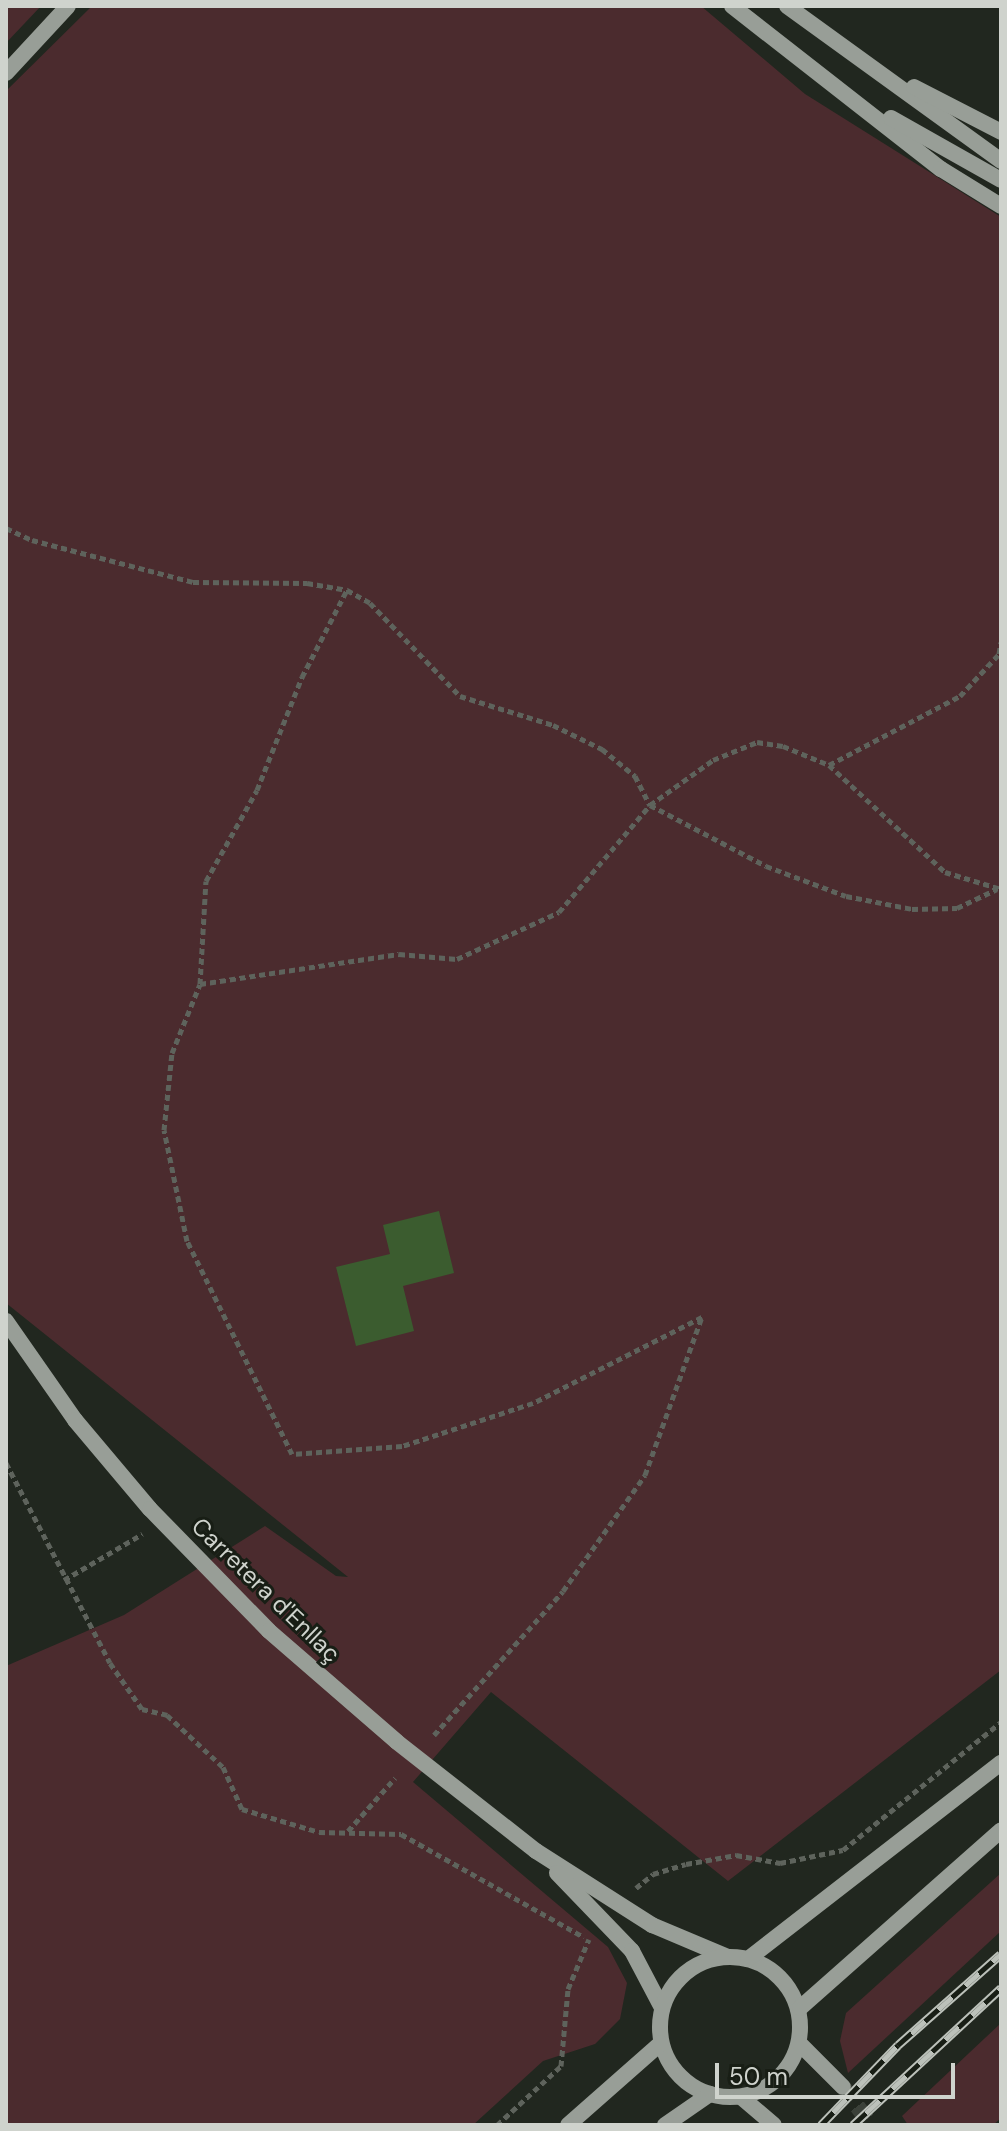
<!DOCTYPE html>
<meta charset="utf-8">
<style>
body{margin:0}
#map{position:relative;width:1007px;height:2131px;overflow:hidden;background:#21271f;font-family:"DM Sans",sans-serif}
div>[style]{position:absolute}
.green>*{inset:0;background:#4b2b2e}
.building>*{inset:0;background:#3b5c2f}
.secondary-tunnel>*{height:16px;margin-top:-8px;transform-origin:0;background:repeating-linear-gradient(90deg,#3b4139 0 16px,transparent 0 24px)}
.path>*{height:5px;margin-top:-2.5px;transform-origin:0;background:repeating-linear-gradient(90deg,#5e635c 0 6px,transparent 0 10px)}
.secondary>*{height:16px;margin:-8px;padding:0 8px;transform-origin:8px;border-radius:8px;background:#989e97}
.secondary>.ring{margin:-8px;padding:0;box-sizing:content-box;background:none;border:16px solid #989e97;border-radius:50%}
.rail>*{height:9px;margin-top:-4.5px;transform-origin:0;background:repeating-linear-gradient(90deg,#181e15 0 18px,#bcc1ba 0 36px);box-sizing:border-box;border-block:2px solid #bcc1ba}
span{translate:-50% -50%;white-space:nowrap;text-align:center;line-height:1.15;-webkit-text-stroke:6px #181e15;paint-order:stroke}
.street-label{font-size:24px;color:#cfd3cd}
.frame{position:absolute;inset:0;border:8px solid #cfd3cd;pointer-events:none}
.scale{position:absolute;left:715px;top:2063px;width:240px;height:36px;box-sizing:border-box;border:4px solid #cfd3cd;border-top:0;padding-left:10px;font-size:24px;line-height:28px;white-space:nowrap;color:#cfd3cd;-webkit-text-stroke:6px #181e15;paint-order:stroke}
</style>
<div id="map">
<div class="green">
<div style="clip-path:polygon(6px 6px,41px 6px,6px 43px)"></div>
<div style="clip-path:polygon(92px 6px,701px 6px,805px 94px,1001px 217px,1001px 1670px,728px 1881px,491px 1692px,413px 1782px,608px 1947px,627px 1983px,620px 2019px,595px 2044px,543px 2061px,473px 2125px,6px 2125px,6px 1666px,124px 1615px,265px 1526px,336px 1576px,348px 1577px,6px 1303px,6px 91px)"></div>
<div style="clip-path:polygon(1001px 1873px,1001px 1931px,848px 2073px,840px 2041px,846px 2013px)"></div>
<div style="clip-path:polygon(1001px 2023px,1001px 2118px,993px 2125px,908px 2125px,902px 2116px)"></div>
</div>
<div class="building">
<div style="clip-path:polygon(439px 1211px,454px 1273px,403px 1286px,414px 1331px,356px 1346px,336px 1267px,390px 1254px,383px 1225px)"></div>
</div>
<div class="secondary-tunnel">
<div style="left:843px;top:2087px;width:47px;rotate:53.6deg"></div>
</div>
<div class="path">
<div style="left:6px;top:528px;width:29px;rotate:25deg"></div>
<div style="left:32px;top:540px;width:166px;rotate:14.6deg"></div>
<div style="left:193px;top:582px;width:114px;rotate:0.5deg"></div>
<div style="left:307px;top:583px;width:41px;rotate:9.9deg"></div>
<div style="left:347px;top:590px;width:26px;rotate:29deg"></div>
<div style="left:370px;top:603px;width:129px;rotate:45.9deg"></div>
<div style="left:460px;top:696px;width:97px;rotate:17.3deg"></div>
<div style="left:553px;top:725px;width:55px;rotate:26.1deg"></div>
<div style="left:602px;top:749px;width:43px;rotate:39.3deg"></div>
<div style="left:635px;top:776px;width:33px;rotate:63deg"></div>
<div style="left:650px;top:805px;width:131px;rotate:27.7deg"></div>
<div style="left:766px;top:866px;width:85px;rotate:20.6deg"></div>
<div style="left:846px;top:896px;width:67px;rotate:11.1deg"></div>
<div style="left:912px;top:909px;width:45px;rotate:-1.3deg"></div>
<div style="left:957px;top:908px;width:44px;rotate:-25.4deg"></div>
<div style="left:829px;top:765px;width:148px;rotate:-27.8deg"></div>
<div style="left:960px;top:696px;width:57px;rotate:-47.1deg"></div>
<div style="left:999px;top:654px;width:12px;rotate:-81deg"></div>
<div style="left:200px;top:984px;width:103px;rotate:-86.7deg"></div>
<div style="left:206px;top:881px;width:104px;rotate:-60.7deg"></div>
<div style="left:257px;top:790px;width:122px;rotate:-68.3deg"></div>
<div style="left:302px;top:677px;width:98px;rotate:-62.7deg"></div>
<div style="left:6px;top:1463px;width:225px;rotate:62.5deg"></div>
<div style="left:110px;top:1663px;width:56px;rotate:55.2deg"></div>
<div style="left:142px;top:1709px;width:26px;rotate:13deg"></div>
<div style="left:167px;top:1715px;width:76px;rotate:42.9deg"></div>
<div style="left:223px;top:1767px;width:46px;rotate:65.7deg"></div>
<div style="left:242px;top:1809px;width:80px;rotate:16.6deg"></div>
<div style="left:319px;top:1832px;width:82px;rotate:1.4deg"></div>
<div style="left:401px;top:1834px;width:210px;rotate:29.4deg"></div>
<div style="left:64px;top:1580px;width:91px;rotate:-30.5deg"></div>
<div style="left:434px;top:1735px;width:193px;rotate:-48.1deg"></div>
<div style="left:563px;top:1591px;width:142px;rotate:-54.7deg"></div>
<div style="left:645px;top:1475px;width:168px;rotate:-70.2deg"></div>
<div style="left:702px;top:1317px;width:190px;rotate:153deg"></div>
<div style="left:533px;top:1403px;width:138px;rotate:161.8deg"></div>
<div style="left:402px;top:1446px;width:110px;rotate:175.8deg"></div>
<div style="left:292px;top:1454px;width:237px;rotate:-116.2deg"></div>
<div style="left:187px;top:1241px;width:113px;rotate:-101.7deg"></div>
<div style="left:164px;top:1130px;width:77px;rotate:-84.1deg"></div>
<div style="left:172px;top:1053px;width:74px;rotate:-67.9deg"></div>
<div style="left:200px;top:984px;width:201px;rotate:-8.6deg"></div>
<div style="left:399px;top:954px;width:58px;rotate:4.9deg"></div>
<div style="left:457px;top:959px;width:112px;rotate:-24.7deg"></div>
<div style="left:559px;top:912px;width:140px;rotate:-49.6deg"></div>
<div style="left:650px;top:805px;width:77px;rotate:-35.5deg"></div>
<div style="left:713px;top:760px;width:48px;rotate:-22.2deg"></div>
<div style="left:757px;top:742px;width:26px;rotate:9deg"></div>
<div style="left:783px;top:746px;width:50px;rotate:22.4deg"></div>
<div style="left:829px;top:765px;width:158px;rotate:42.7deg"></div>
<div style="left:945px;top:872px;width:59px;rotate:16.9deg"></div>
<div style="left:348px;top:1831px;width:71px;rotate:-48.4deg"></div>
<div style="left:636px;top:1888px;width:22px;rotate:-39deg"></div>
<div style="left:653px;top:1874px;width:34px;rotate:-17deg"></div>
<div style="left:686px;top:1864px;width:51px;rotate:-10.2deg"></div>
<div style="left:736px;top:1855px;width:45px;rotate:10.3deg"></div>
<div style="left:780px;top:1863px;width:64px;rotate:-11.7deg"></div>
<div style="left:843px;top:1850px;width:203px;rotate:-39deg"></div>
<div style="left:497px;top:2125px;width:87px;rotate:-42.7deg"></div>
<div style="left:561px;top:2066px;width:77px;rotate:-84.8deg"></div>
<div style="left:568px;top:1989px;width:54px;rotate:-67.2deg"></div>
</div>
<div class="secondary">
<div style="left:732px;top:6px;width:265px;rotate:38deg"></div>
<div style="left:941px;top:169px;width:70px;rotate:31.7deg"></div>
<div style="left:787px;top:6px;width:264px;rotate:35.9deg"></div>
<div style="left:6px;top:73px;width:91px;rotate:-47.2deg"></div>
<div style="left:914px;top:87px;width:98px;rotate:27.3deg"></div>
<div style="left:891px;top:118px;width:126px;rotate:29.4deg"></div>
<div style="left:6px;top:1321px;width:121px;rotate:55.1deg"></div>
<div style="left:75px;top:1420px;width:116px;rotate:49.9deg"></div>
<div style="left:150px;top:1509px;width:170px;rotate:45.7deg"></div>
<div style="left:269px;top:1631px;width:169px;rotate:40.9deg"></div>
<div style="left:397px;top:1742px;width:177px;rotate:38.1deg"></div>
<div style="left:536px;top:1851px;width:138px;rotate:32.5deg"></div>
<div style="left:652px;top:1925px;width:82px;rotate:22.8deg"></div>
<div style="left:557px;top:1873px;width:108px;rotate:46.1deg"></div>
<div style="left:632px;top:1951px;width:64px;rotate:62.2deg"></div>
<div class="ring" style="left:660px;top:1957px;width:124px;height:124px"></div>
<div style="left:748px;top:1959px;width:320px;rotate:-37.8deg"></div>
<div style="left:800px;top:2008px;width:268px;rotate:-41.5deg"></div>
<div style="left:799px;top:2043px;width:62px;rotate:45deg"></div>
<div style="left:741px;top:2097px;width:43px;rotate:40.3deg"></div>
<div style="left:568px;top:2125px;width:124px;rotate:-41.4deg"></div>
<div style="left:665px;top:2125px;width:55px;rotate:-34.6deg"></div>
</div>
<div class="rail">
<div style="left:821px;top:2125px;width:111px;rotate:-46.1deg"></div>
<div style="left:898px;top:2045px;width:137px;rotate:-41.5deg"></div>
<div style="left:853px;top:2125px;width:202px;rotate:-42.8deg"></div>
</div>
<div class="street-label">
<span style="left:266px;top:1590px;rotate:44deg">Carretera d'Enllaç</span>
</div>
<div class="frame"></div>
<div class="scale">50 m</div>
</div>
